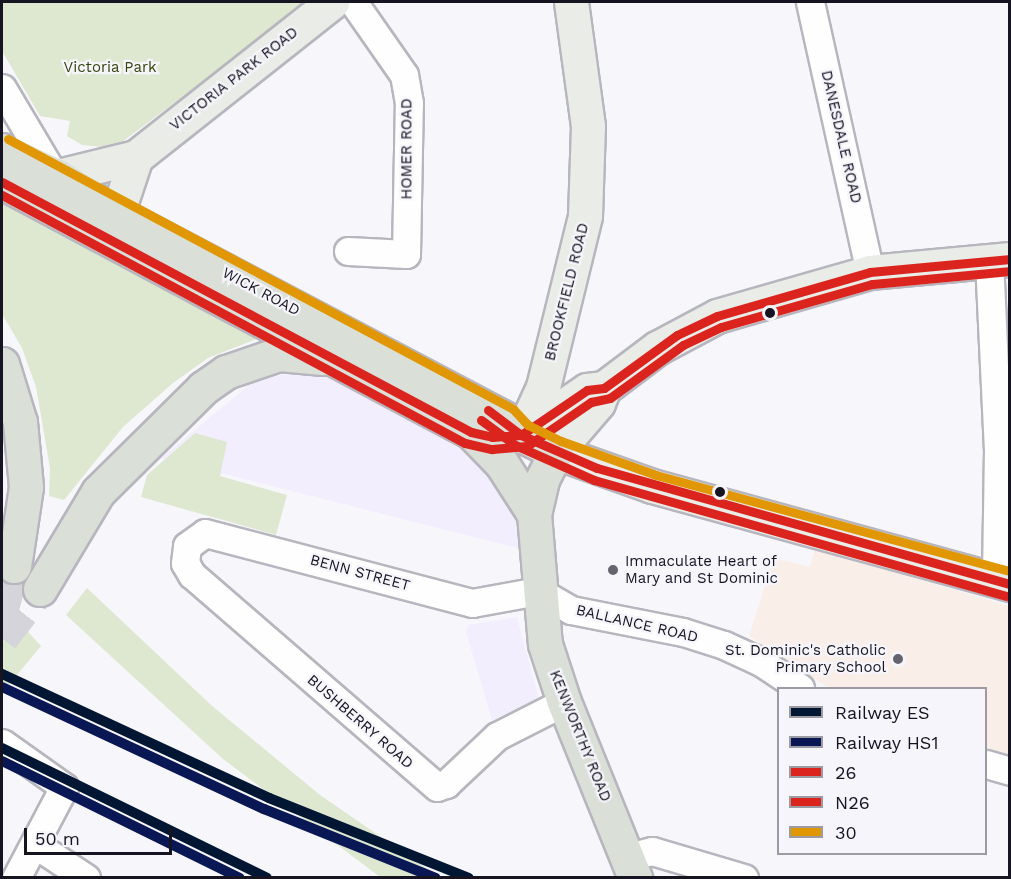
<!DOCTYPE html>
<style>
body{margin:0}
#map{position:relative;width:1011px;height:879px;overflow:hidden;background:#f7f6fb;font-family:"Work Sans",sans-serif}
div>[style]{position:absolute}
.commercial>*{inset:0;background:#f3eefd}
.education>*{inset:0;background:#faeee8}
.green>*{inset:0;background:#dee8d1}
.highway-tunnel>*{height:33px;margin-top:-16.5px;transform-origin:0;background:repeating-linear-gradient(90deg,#d5d4da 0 33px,transparent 0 49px)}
.roads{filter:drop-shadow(2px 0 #b7b6be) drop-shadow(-2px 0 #b7b6be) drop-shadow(0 2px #b7b6be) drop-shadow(0 -2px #b7b6be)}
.minor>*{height:27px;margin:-13.5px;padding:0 13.5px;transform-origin:13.5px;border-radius:13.5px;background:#fefefe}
.major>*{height:33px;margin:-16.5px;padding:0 16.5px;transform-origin:16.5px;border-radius:16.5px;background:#e9ece7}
.highway>*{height:33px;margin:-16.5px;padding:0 16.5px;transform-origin:16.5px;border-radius:16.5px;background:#dae0d8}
.bus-1>*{height:9px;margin:-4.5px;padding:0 4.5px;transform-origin:4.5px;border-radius:4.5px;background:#dc241f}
.bus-2>*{height:9px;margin:-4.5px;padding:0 4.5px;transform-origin:4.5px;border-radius:4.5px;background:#dc241f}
.bus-3>*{height:9px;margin:-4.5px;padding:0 4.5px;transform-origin:4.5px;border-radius:4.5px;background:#e09703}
.rail-1>*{height:10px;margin:-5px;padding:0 5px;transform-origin:5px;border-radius:5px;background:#011633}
.rail-2>*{height:10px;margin:-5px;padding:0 5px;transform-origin:5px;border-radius:5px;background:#091855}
.dots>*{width:16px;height:16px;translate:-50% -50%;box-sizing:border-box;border:3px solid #f6f5fc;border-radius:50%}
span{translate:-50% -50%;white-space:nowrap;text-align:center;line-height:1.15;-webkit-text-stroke:4.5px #f6f5fc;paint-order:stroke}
.park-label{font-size:15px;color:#334509}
.street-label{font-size:15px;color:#161420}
.poi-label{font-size:15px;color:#161420}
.left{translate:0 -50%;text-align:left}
.right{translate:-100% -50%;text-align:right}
.frame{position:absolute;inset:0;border:3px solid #161420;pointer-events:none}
.legend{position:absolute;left:777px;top:687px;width:210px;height:168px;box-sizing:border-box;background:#f6f5fc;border:2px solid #9c9ba4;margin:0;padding:8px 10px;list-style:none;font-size:18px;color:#161420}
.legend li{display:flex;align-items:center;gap:12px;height:30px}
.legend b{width:30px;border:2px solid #9c9ba4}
.scale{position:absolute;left:24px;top:828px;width:148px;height:27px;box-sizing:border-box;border:3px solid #161420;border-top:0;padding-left:8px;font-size:18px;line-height:21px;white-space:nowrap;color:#161420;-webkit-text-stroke:4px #f6f5fc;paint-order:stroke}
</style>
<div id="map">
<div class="commercial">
<div style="clip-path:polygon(301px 371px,345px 379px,459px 449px,497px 483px,511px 503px,522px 549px,161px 458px,254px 381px)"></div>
<div style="clip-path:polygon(517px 617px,539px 699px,492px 720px,466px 632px,468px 625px)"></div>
</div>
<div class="education">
<div style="clip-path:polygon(815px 549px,1009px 606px,1009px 755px,986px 747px,986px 688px,829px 688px,749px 636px,774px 558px,810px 567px)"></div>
</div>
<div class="green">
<div style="clip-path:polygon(2px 2px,308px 2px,122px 142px,102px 147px,82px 145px,67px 136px,70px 121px,40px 116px,2px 51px)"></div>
<div style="clip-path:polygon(2px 203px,262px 337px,208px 358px,173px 383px,123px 427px,64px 500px,49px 496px,50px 468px,36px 387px,22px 348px,2px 314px)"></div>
<div style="clip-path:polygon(195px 433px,227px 442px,220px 476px,287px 495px,276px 535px,141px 497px,147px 475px)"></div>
<div style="clip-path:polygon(87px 588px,211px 705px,320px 795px,439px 877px,380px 877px,223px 759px,66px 615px)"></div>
<div style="clip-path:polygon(2px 603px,41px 646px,2px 693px)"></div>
</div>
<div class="highway-tunnel">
<div style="left:2px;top:610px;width:46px;rotate:-74.7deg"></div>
<div style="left:2px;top:638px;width:62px;rotate:-52.2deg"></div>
</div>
<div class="roads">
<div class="minor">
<div style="left:810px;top:2px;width:277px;rotate:77.5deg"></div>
<div style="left:2px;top:88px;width:100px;rotate:59.3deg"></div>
<div style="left:348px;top:251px;width:58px;rotate:3deg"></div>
<div style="left:406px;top:254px;width:151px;rotate:-88.9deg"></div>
<div style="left:409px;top:103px;width:28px;rotate:-100deg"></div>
<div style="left:404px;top:75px;width:89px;rotate:-124.9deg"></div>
<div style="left:989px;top:260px;width:189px;rotate:87.3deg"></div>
<div style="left:998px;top:449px;width:131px;rotate:90.9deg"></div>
<div style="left:564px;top:702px;width:75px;rotate:153.1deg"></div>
<div style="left:497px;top:736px;width:70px;rotate:136.7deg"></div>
<div style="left:446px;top:784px;width:9px;rotate:162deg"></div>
<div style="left:437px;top:787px;width:324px;rotate:-139.1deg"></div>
<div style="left:192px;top:575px;width:14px;rotate:-120deg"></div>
<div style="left:185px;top:563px;width:17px;rotate:-83deg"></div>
<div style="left:187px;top:546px;width:22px;rotate:-36deg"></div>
<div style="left:205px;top:533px;width:276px;rotate:14.7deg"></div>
<div style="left:472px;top:603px;width:67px;rotate:-10.3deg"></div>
<div style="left:538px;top:591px;width:38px;rotate:30deg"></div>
<div style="left:571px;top:610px;width:114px;rotate:11.1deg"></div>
<div style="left:683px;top:632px;width:43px;rotate:17.6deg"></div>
<div style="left:724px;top:645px;width:41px;rotate:24.7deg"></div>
<div style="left:761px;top:662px;width:47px;rotate:33.7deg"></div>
<div style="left:2px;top:743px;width:76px;rotate:35.4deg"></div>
<div style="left:64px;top:787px;width:103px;rotate:117.8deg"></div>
<div style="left:986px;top:764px;width:25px;rotate:16deg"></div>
<div style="left:36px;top:845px;width:60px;rotate:33.4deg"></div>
<div style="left:628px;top:857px;width:25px;rotate:-14deg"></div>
<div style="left:652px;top:851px;width:96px;rotate:16.4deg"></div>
</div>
<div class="major">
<div style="left:53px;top:174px;width:5px;rotate:22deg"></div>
<div style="left:58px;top:176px;width:80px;rotate:-13.7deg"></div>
<div style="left:136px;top:157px;width:250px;rotate:-38.3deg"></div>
<div style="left:125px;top:239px;width:26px;rotate:-108deg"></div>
<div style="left:117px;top:214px;width:60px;rotate:-71.6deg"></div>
<div style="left:1010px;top:259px;width:141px;rotate:174.7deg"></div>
<div style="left:870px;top:272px;width:159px;rotate:164deg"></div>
<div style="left:717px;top:316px;width:68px;rotate:151.9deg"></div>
<div style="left:657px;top:348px;width:66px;rotate:143deg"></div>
<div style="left:604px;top:388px;width:16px;rotate:112deg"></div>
<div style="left:598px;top:403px;width:65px;rotate:130.6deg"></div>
<div style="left:556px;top:452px;width:102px;rotate:19.5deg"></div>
<div style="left:652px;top:486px;width:371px;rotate:15.3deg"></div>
<div style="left:521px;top:435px;width:53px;rotate:-65.4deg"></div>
<div style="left:543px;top:387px;width:176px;rotate:-76.2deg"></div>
<div style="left:585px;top:216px;width:90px;rotate:-88.1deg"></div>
<div style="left:588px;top:126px;width:125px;rotate:-97.8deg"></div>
<div style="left:521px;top:435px;width:80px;rotate:-34.3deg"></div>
<div style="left:587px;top:390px;width:17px;rotate:-7deg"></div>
</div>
<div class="highway">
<div style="left:2px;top:150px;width:56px;rotate:25.2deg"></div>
<div style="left:58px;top:176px;width:70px;rotate:32.8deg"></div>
<div style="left:117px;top:214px;width:441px;rotate:27.8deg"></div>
<div style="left:507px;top:420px;width:21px;rotate:47deg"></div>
<div style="left:521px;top:435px;width:39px;rotate:26deg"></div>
<div style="left:556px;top:452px;width:31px;rotate:117deg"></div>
<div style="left:542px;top:480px;width:35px;rotate:103deg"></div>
<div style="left:534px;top:514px;width:130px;rotate:85.2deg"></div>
<div style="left:545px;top:644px;width:61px;rotate:71.9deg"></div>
<div style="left:564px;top:702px;width:190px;rotate:68deg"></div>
<div style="left:2px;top:182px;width:531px;rotate:28.06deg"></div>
<div style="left:471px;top:432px;width:22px;rotate:13deg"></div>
<div style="left:492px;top:437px;width:29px;rotate:-4deg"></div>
<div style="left:2px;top:364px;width:61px;rotate:72.8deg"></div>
<div style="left:20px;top:422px;width:65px;rotate:84.7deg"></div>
<div style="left:26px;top:487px;width:80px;rotate:98.6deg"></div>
<div style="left:471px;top:432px;width:45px;rotate:45.9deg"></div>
<div style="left:502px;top:464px;width:59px;rotate:57.4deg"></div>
<div style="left:40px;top:589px;width:113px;rotate:-59.1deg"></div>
<div style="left:98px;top:492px;width:148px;rotate:-44.7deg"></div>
<div style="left:203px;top:388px;width:28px;rotate:-35deg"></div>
<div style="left:226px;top:372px;width:56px;rotate:-18.8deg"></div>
<div style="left:279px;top:354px;width:44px;rotate:5.2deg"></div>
</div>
</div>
<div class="bus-1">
<div style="left:2px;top:182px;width:531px;rotate:28.06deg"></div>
<div style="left:471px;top:432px;width:22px;rotate:13deg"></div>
<div style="left:492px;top:437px;width:29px;rotate:-4deg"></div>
<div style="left:521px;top:435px;width:80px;rotate:-34.3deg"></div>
<div style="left:587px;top:390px;width:17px;rotate:-7deg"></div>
<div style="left:604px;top:388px;width:90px;rotate:-36deg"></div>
<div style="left:677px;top:335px;width:44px;rotate:-25.4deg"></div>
<div style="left:717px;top:316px;width:159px;rotate:-16deg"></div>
<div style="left:870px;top:272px;width:141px;rotate:-5.3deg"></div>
<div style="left:488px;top:410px;width:41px;rotate:37.1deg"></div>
<div style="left:521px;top:435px;width:83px;rotate:23.5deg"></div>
<div style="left:597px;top:468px;width:429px;rotate:15.7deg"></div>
</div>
<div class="bus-2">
<div style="left:2px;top:195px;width:525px;rotate:28.18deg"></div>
<div style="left:465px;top:443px;width:28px;rotate:13deg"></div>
<div style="left:492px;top:449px;width:35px;rotate:-5deg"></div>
<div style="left:527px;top:446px;width:78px;rotate:-34.5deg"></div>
<div style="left:591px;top:402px;width:19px;rotate:-12deg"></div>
<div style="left:610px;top:398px;width:90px;rotate:-36deg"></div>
<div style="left:683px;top:345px;width:42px;rotate:-25.3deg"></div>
<div style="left:721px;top:327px;width:157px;rotate:-15.9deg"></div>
<div style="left:872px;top:284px;width:139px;rotate:-5.4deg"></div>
<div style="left:481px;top:420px;width:42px;rotate:36.3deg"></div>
<div style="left:515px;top:445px;width:86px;rotate:23.9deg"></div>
<div style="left:594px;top:480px;width:429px;rotate:15.7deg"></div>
</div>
<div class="bus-3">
<div style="left:8px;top:139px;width:573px;rotate:28.13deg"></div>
<div style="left:513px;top:409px;width:22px;rotate:47deg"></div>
<div style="left:528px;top:425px;width:37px;rotate:26deg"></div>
<div style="left:561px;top:441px;width:101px;rotate:19.7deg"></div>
<div style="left:656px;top:475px;width:367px;rotate:15.2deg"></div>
</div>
<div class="rail-1">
<div style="left:2px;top:674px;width:294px;rotate:24.9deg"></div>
<div style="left:269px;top:798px;width:215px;rotate:21.8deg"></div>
<div style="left:2px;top:748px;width:295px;rotate:26.1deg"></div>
</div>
<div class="rail-2">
<div style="left:2px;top:687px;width:289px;rotate:25deg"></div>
<div style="left:264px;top:809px;width:185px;rotate:21.9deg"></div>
<div style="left:2px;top:761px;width:265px;rotate:26.2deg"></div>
</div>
<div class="dots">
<div style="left:770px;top:313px;background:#161420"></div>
<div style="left:720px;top:492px;background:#161420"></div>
<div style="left:613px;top:570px;background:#65636d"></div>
<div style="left:898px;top:659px;background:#65636d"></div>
</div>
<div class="park-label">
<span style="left:110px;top:68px">Victoria Park</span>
</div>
<div class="street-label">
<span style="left:234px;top:79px;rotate:-38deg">VICTORIA PARK ROAD</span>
<span style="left:841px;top:137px;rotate:77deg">DANESDALE ROAD</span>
<span style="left:407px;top:149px;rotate:-90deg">HOMER ROAD</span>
<span style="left:261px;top:292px;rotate:28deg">WICK ROAD</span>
<span style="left:567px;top:292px;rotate:-76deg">BROOKFIELD ROAD</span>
<span style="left:360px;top:573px;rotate:15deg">BENN STREET</span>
<span style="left:637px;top:624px;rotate:13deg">BALLANCE ROAD</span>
<span style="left:360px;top:722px;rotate:41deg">BUSHBERRY ROAD</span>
<span style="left:580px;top:736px;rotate:68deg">KENWORTHY ROAD</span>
</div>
<div class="poi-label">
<span class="left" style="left:625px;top:570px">Immaculate Heart of<br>Mary and St Dominic</span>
<span class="right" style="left:886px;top:659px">St. Dominic's Catholic<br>Primary School</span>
</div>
<div class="frame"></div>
<ul class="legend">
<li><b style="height:8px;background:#011633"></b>Railway ES</li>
<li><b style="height:8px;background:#091855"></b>Railway HS1</li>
<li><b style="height:8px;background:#dc241f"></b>26</li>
<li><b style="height:8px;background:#dc241f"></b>N26</li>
<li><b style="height:8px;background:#e09703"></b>30</li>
</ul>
<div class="scale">50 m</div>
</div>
